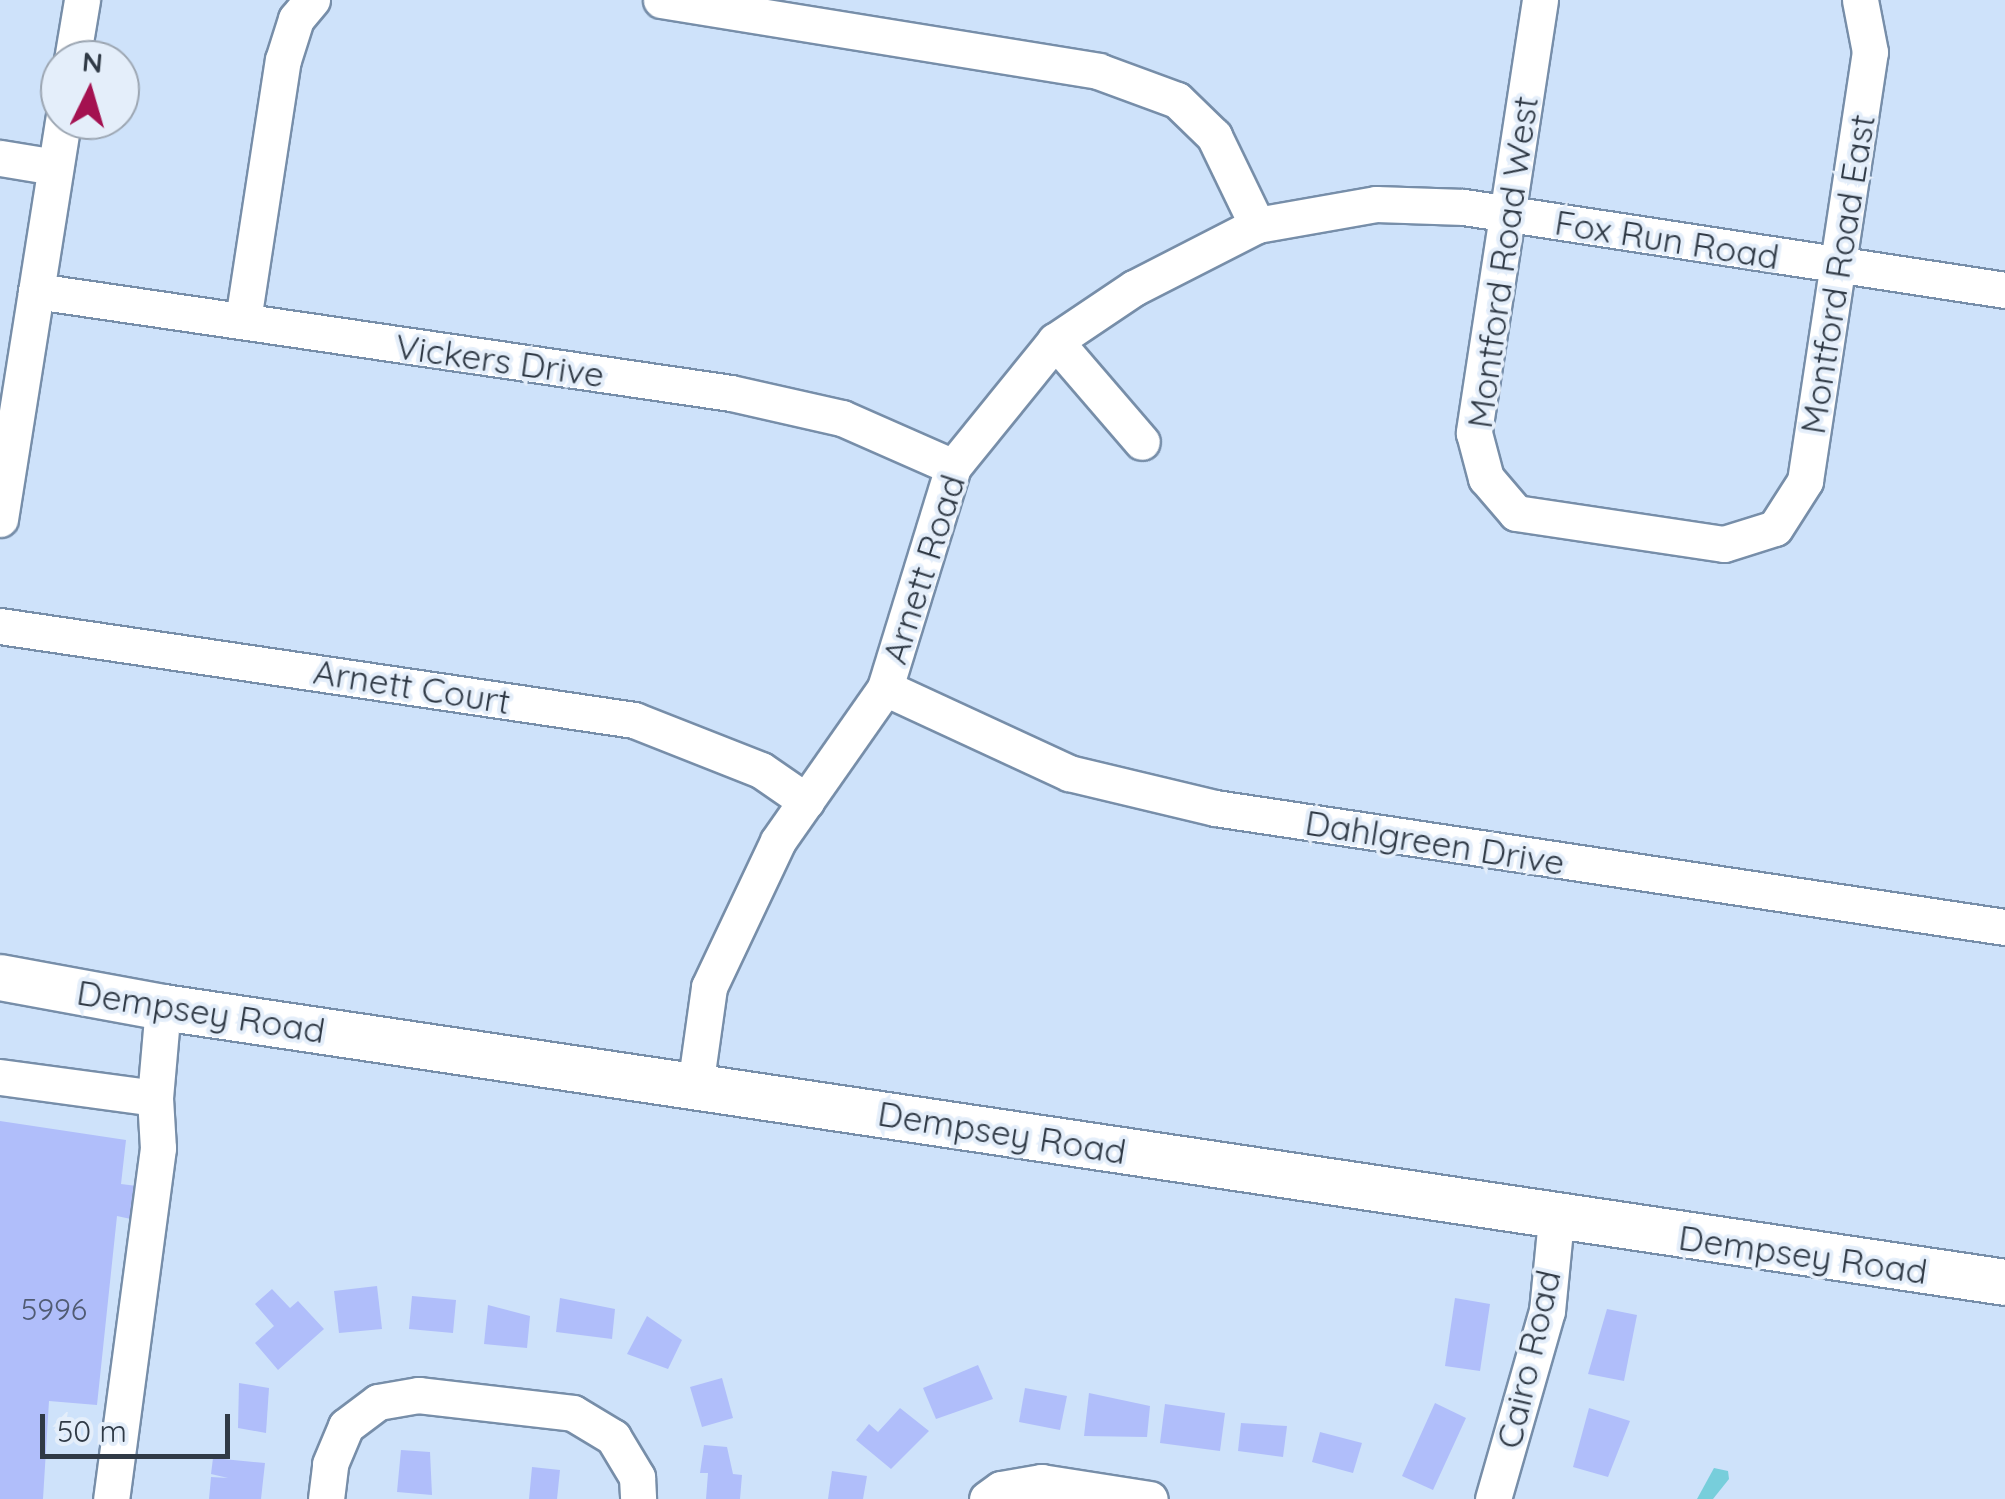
<!DOCTYPE html>
<style>
body{margin:0}
#map{position:relative;width:2005px;height:1499px;overflow:hidden;background:#cee2fa;font-family:Quicksand,sans-serif}
div>[style]{position:absolute}
.water>*{inset:0;background:#77cedb}
.building>*{inset:0;background:#b0befa}
.roads{filter:drop-shadow(2px 0 #778ea9) drop-shadow(-2px 0 #778ea9) drop-shadow(0 2px #778ea9) drop-shadow(0 -2px #778ea9)}
.minor>*{height:35px;margin:-17.5px;padding:0 17.5px;transform-origin:17.5px;border-radius:17.5px;background:#fff}
.major>*{height:45px;margin:-22.5px;padding:0 22.5px;transform-origin:22.5px;border-radius:22.5px;background:#fff}
span{translate:-50% -50%;white-space:nowrap;text-align:center;line-height:1.15;-webkit-text-stroke:8px #e4eefa;paint-order:stroke}
.number-label{font-size:30px;color:#505b73}
.number-label span{-webkit-text-stroke-width:0}
.street-label{font-size:35px;color:#303a46}
.north{position:absolute;left:40px;top:40px;width:100px;height:100px;box-sizing:border-box;background:#e4eefa;border:2px solid #9ca6b2;border-radius:50%;rotate:5deg;font-size:28px;font-weight:700;line-height:40px;text-align:center;color:#303a46}
.north::after{content:'';display:block;margin:auto;width:35px;height:45px;background:#a41150;clip-path:polygon(50% 0,100% 100%,50% 72%,0 100%)}
.scale{position:absolute;left:40px;top:1414px;width:190px;height:45px;box-sizing:border-box;border:5px solid #303a46;border-top:0;padding-left:12px;font-size:30px;line-height:35px;white-space:nowrap;color:#303a46;-webkit-text-stroke:8px #e4eefa;paint-order:stroke}
</style>
<div id="map">
<div class="water">
<div style="clip-path:polygon(1714px 1468px,1728px 1471px,1729px 1479px,1713px 1499px,1697px 1499px)"></div>
</div>
<div class="building">
<div style="clip-path:polygon(0 1121px,126px 1140px,121px 1184px,145px 1187px,140px 1221px,117px 1216px,97px 1405px,49px 1401px,43px 1499px,0 1499px)"></div>
<div style="clip-path:polygon(377px 1286px,382px 1329px,339px 1333px,334px 1291px)"></div>
<div style="clip-path:polygon(272px 1289px,290px 1308px,298px 1301px,324px 1329px,278px 1370px,255px 1343px,274px 1326px,255px 1304px)"></div>
<div style="clip-path:polygon(412px 1296px,456px 1300px,453px 1333px,409px 1329px)"></div>
<div style="clip-path:polygon(560px 1298px,615px 1309px,612px 1339px,556px 1332px)"></div>
<div style="clip-path:polygon(1455px 1298px,1490px 1304px,1480px 1371px,1445px 1366px)"></div>
<div style="clip-path:polygon(488px 1305px,530px 1316px,527px 1348px,484px 1344px)"></div>
<div style="clip-path:polygon(1607px 1309px,1637px 1315px,1624px 1381px,1588px 1374px)"></div>
<div style="clip-path:polygon(647px 1316px,682px 1340px,668px 1369px,627px 1354px)"></div>
<div style="clip-path:polygon(978px 1365px,993px 1399px,936px 1419px,923px 1388px)"></div>
<div style="clip-path:polygon(722px 1378px,733px 1418px,702px 1427px,690px 1387px)"></div>
<div style="clip-path:polygon(239px 1383px,269px 1388px,266px 1433px,238px 1428px)"></div>
<div style="clip-path:polygon(1025px 1388px,1067px 1396px,1060px 1430px,1019px 1422px)"></div>
<div style="clip-path:polygon(1089px 1393px,1150px 1406px,1147px 1437px,1084px 1436px)"></div>
<div style="clip-path:polygon(1435px 1403px,1466px 1418px,1433px 1490px,1402px 1476px)"></div>
<div style="clip-path:polygon(1165px 1404px,1225px 1413px,1220px 1451px,1160px 1443px)"></div>
<div style="clip-path:polygon(900px 1408px,929px 1431px,891px 1469px,856px 1440px,869px 1424px,878px 1432px)"></div>
<div style="clip-path:polygon(1589px 1408px,1630px 1421px,1608px 1477px,1573px 1467px)"></div>
<div style="clip-path:polygon(1241px 1423px,1287px 1426px,1283px 1457px,1238px 1451px)"></div>
<div style="clip-path:polygon(1320px 1432px,1362px 1443px,1353px 1473px,1312px 1462px)"></div>
<div style="clip-path:polygon(704px 1445px,727px 1447px,733px 1474px,742px 1475px,740px 1499px,706px 1499px,708px 1473px,700px 1473px)"></div>
<div style="clip-path:polygon(401px 1450px,430px 1452px,432px 1495px,397px 1492px)"></div>
<div style="clip-path:polygon(213px 1458px,265px 1463px,261px 1499px,209px 1499px,211px 1477px,228px 1478px,211px 1474px)"></div>
<div style="clip-path:polygon(532px 1467px,560px 1470px,557px 1499px,529px 1499px)"></div>
<div style="clip-path:polygon(832px 1471px,867px 1476px,863px 1499px,828px 1499px)"></div>
</div>
<div class="roads">
<div class="minor">
<div style="left:661px;top:0;width:443px;rotate:9.2deg"></div>
<div style="left:1098px;top:71px;width:84px;rotate:20.2deg"></div>
<div style="left:1177px;top:100px;width:52px;rotate:44.2deg"></div>
<div style="left:1214px;top:136px;width:99px;rotate:64.2deg"></div>
<div style="left:1540px;top:0;width:438px;rotate:98.7deg"></div>
<div style="left:1474px;top:433px;width:47px;rotate:75.1deg"></div>
<div style="left:1486px;top:478px;width:46px;rotate:49.4deg"></div>
<div style="left:1516px;top:513px;width:210px;rotate:8.5deg"></div>
<div style="left:1724px;top:544px;width:53px;rotate:-17.4deg"></div>
<div style="left:1775px;top:528px;width:56px;rotate:-57.4deg"></div>
<div style="left:1805px;top:481px;width:434px;rotate:-81.4deg"></div>
<div style="left:1870px;top:52px;width:53px;rotate:-100.9deg"></div>
<div style="left:72px;top:60px;width:61px;rotate:-80.5deg"></div>
<div style="left:0;top:158px;width:56px;rotate:9.3deg"></div>
<div style="left:36px;top:291px;width:702px;rotate:8.35deg"></div>
<div style="left:731px;top:393px;width:114px;rotate:12.7deg"></div>
<div style="left:842px;top:418px;width:121px;rotate:23.8deg"></div>
<div style="left:243px;top:320px;width:263px;rotate:-81.3deg"></div>
<div style="left:283px;top:60px;width:43px;rotate:-72.4deg"></div>
<div style="left:296px;top:19px;width:25px;rotate:-50deg"></div>
<div style="left:1055px;top:341px;width:133px;rotate:49.3deg"></div>
<div style="left:0;top:519px;width:404px;rotate:-81deg"></div>
<div style="left:0;top:626px;width:641px;rotate:8.43deg"></div>
<div style="left:634px;top:720px;width:136px;rotate:21.5deg"></div>
<div style="left:761px;top:770px;width:55px;rotate:34.6deg"></div>
<div style="left:885px;top:688px;width:203px;rotate:24.8deg"></div>
<div style="left:1069px;top:773px;width:150px;rotate:13.5deg"></div>
<div style="left:1215px;top:808px;width:799px;rotate:8.57deg"></div>
<div style="left:0;top:1077px;width:156px;rotate:7.7deg"></div>
<div style="left:155px;top:1098px;width:50px;rotate:86.6deg"></div>
<div style="left:158px;top:1148px;width:354px;rotate:97.6deg"></div>
<div style="left:695px;top:1087px;width:101px;rotate:-82deg"></div>
<div style="left:709px;top:987px;width:161px;rotate:-64.7deg"></div>
<div style="left:778px;top:841px;width:187px;rotate:-55deg"></div>
<div style="left:885px;top:688px;width:231px;rotate:-72.9deg"></div>
<div style="left:953px;top:467px;width:162px;rotate:-51deg"></div>
<div style="left:1055px;top:341px;width:95px;rotate:-33.9deg"></div>
<div style="left:1134px;top:288px;width:138px;rotate:-27.1deg"></div>
<div style="left:1257px;top:225px;width:121px;rotate:-10deg"></div>
<div style="left:1376px;top:204px;width:88px;rotate:2deg"></div>
<div style="left:1464px;top:207px;width:547px;rotate:8.72deg"></div>
<div style="left:155px;top:1098px;width:91px;rotate:-85deg"></div>
<div style="left:326px;top:1499px;width:35px;rotate:-83deg"></div>
<div style="left:330px;top:1464px;width:41px;rotate:-67.2deg"></div>
<div style="left:346px;top:1426px;width:40px;rotate:-37deg"></div>
<div style="left:378px;top:1402px;width:41px;rotate:-9.9deg"></div>
<div style="left:418px;top:1395px;width:156px;rotate:6.6deg"></div>
<div style="left:573px;top:1413px;width:47px;rotate:31deg"></div>
<div style="left:613px;top:1437px;width:47px;rotate:59deg"></div>
<div style="left:637px;top:1477px;width:22px;rotate:87deg"></div>
<div style="left:987px;top:1499px;width:17px;rotate:-36deg"></div>
<div style="left:1001px;top:1489px;width:41px;rotate:-9.9deg"></div>
<div style="left:1041px;top:1482px;width:110px;rotate:8.9deg"></div>
<div style="left:1493px;top:1499px;width:196px;rotate:-74deg"></div>
<div style="left:1547px;top:1311px;width:92px;rotate:-84.4deg"></div>
</div>
<div class="major">
<div style="left:0;top:977px;width:166px;rotate:10.4deg"></div>
<div style="left:163px;top:1007px;width:1862px;rotate:8.49deg"></div>
</div>
</div>
<div class="number-label">
<span style="left:54px;top:1309px">5996</span>
</div>
<div class="street-label">
<span style="left:1667px;top:239px;rotate:9deg">Fox Run Road</span>
<span style="left:1502px;top:262px;rotate:-82deg">Montford Road West</span>
<span style="left:1837px;top:274px;rotate:-81deg">Montford Road East</span>
<span style="left:500px;top:360px;rotate:8deg">Vickers Drive</span>
<span style="left:923px;top:569px;rotate:-72deg">Arnett Road</span>
<span style="left:412px;top:686px;rotate:9deg">Arnett Court</span>
<span style="left:1435px;top:842px;rotate:9deg">Dahlgreen Drive</span>
<span style="left:201px;top:1011px;rotate:9deg">Dempsey Road</span>
<span style="left:1002px;top:1132px;rotate:9deg">Dempsey Road</span>
<span style="left:1803px;top:1254px;rotate:8deg">Dempsey Road</span>
<span style="left:1528px;top:1359px;rotate:-77deg">Cairo Road</span>
</div>
<div class="north">N</div>
<div class="scale">50 m</div>
</div>
